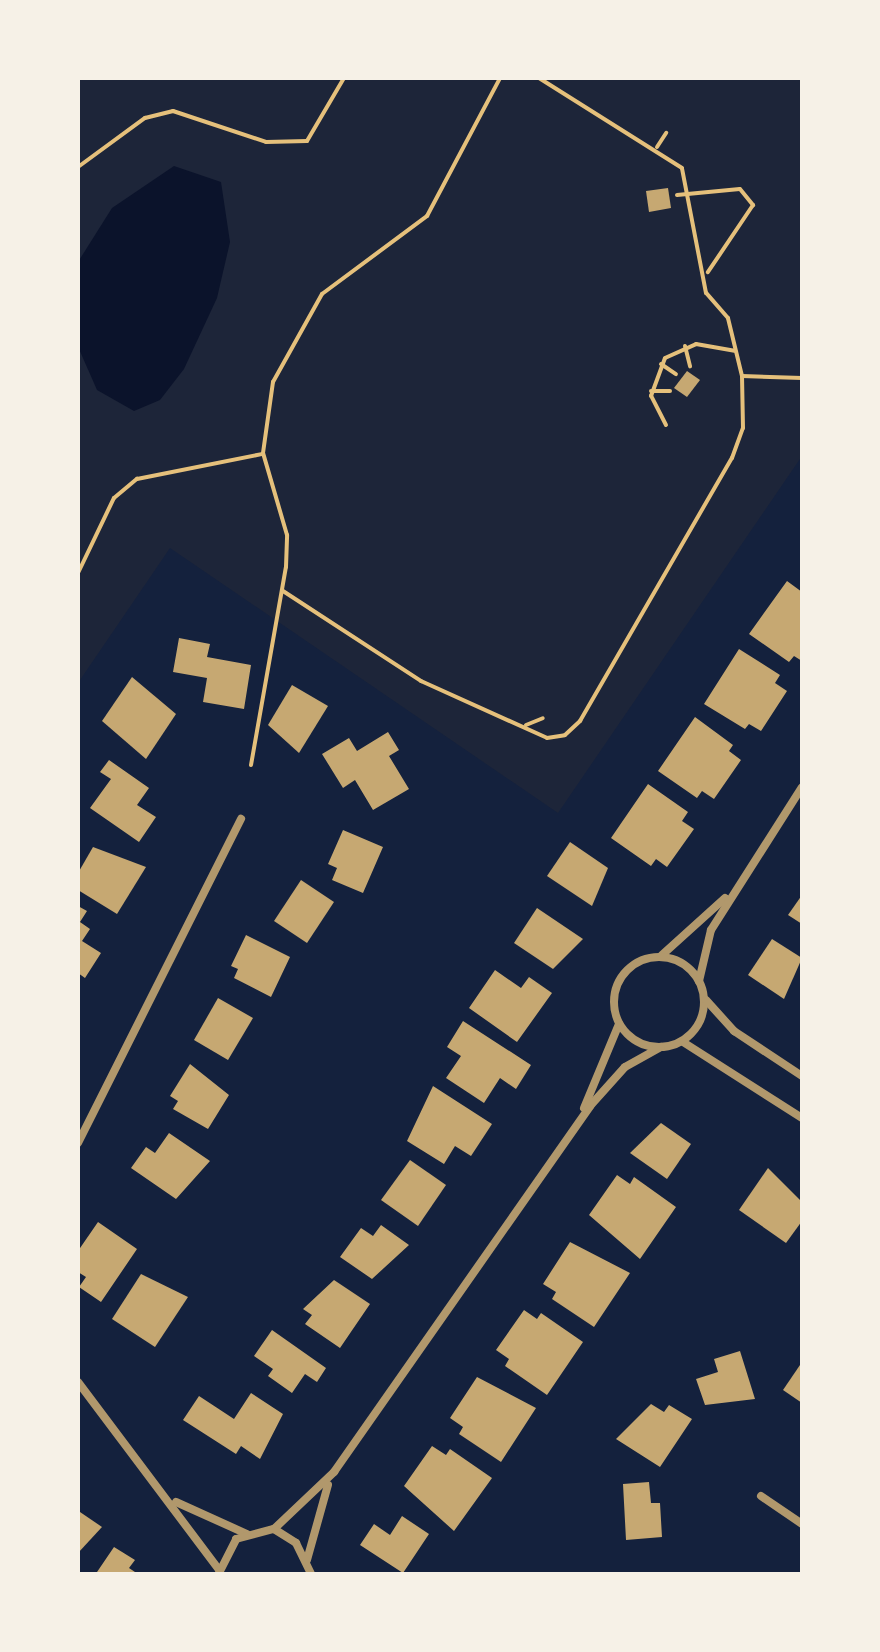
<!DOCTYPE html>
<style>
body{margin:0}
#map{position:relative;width:880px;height:1652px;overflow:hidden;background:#14213d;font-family:Manrope,sans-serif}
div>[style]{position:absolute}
.green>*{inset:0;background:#1d2539}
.water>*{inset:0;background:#0b132b}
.building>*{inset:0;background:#c6a872}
.path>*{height:4px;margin:-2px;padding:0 2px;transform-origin:2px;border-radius:2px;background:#e5c07b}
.minor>*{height:8px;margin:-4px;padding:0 4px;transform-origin:4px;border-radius:4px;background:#b1986c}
.minor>.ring{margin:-4px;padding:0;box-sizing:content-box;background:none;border:8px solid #b1986c;border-radius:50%}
span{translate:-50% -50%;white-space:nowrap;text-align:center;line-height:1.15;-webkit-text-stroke:6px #f6f1e7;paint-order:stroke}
.frame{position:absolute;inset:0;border:80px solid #f6f1e7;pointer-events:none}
</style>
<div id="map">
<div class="green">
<div style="clip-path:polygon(78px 78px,802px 78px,802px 456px,558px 813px,170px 548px,78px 683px)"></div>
</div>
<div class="water">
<div style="clip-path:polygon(174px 166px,221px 182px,230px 242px,217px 298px,184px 369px,160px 400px,134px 411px,97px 390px,79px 349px,78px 262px,112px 208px)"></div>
</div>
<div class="building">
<div style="clip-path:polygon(668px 188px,671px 208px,649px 212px,646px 191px)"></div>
<div style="clip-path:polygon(687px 371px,700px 380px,687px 397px,674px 388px)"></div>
<div style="clip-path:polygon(787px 581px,802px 592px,802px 661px,794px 656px,789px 662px,749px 634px)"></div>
<div style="clip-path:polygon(179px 638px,210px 644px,207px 657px,251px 665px,244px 709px,203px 702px,207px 678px,173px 672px)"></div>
<div style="clip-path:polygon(739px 649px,780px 675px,775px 683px,787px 691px,761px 731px,749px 724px,745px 729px,704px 704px)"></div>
<div style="clip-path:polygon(132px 677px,176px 714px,146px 759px,102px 721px)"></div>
<div style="clip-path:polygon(292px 685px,328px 706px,299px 753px,268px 725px)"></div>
<div style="clip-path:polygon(695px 717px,733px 745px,729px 751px,741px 760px,714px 799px,702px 791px,697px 798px,658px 771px)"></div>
<div style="clip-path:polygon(388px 732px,399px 750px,389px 756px,409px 789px,373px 810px,355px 780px,343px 788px,322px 754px,349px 738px,357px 751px)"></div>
<div style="clip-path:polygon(109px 760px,149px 788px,137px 805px,156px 817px,139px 842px,90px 808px,111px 779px,100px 772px)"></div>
<div style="clip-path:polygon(648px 784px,688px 812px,682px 821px,694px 829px,667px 867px,656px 859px,651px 866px,611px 838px)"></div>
<div style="clip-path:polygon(343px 830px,383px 847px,363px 893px,332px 880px,337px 868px,328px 864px)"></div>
<div style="clip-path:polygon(570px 842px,608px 868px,592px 906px,547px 876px)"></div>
<div style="clip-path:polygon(93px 847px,146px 867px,117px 914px,78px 890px,78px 873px)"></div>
<div style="clip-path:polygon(301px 880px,334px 902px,307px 943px,274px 921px)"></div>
<div style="clip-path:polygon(802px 895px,802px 924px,788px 915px)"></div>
<div style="clip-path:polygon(78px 906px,87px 911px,80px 922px,90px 929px,82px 941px,101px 953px,85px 978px,78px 973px)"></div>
<div style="clip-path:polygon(537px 908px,583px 939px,553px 969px,514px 943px)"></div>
<div style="clip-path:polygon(246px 935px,290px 957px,271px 997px,234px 978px,238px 969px,231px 966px)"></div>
<div style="clip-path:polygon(772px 939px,802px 958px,784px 999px,748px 975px)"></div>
<div style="clip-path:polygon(495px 970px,521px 988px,529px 977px,552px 993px,517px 1042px,469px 1008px)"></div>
<div style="clip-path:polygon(218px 998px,253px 1018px,228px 1060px,194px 1040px)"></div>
<div style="clip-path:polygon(463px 1021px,531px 1065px,516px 1089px,500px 1078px,484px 1103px,446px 1078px,461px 1056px,447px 1047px)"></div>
<div style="clip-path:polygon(190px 1064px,229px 1095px,208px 1129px,173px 1109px,178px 1101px,170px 1096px)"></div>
<div style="clip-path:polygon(433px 1086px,492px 1124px,471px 1156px,455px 1146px,444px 1164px,407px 1141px)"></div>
<div style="clip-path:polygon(661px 1123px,691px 1144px,667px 1179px,630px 1153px)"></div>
<div style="clip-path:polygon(169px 1133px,210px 1161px,176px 1199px,131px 1168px,146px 1147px,155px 1153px)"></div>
<div style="clip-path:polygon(410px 1160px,446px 1185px,418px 1226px,381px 1200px)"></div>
<div style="clip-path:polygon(768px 1168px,802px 1202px,802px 1221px,786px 1243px,739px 1210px)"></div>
<div style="clip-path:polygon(617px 1175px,630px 1184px,634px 1177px,676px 1207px,640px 1259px,589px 1215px)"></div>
<div style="clip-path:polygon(98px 1222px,137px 1249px,101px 1302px,79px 1287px,86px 1277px,78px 1272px,78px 1251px)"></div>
<div style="clip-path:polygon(381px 1225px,409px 1245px,372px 1279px,340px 1257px,361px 1228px,373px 1236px)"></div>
<div style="clip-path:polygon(570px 1242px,630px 1273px,594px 1327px,552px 1299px,556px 1292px,543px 1284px)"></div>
<div style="clip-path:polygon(141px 1274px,188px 1297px,155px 1347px,112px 1319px)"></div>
<div style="clip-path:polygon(334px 1280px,370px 1304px,340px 1348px,305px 1324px,312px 1315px,303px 1309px)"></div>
<div style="clip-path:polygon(524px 1310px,537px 1319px,541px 1313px,583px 1342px,547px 1395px,505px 1366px,509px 1359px,496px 1350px)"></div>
<div style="clip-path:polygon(272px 1330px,326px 1368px,317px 1382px,305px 1374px,292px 1393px,268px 1376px,273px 1369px,254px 1356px)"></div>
<div style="clip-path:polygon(740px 1351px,755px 1399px,705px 1405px,696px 1379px,718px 1372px,714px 1359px)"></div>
<div style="clip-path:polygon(800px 1365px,802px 1366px,802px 1403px,783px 1390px)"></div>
<div style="clip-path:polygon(477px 1377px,536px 1408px,501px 1462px,459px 1434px,463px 1427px,450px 1418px)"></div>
<div style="clip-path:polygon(251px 1393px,283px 1414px,260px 1459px,241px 1446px,236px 1454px,183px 1420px,199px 1396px,234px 1419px)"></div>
<div style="clip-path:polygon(651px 1404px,664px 1412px,669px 1405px,692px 1419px,660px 1467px,616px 1439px)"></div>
<div style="clip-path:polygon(432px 1446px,446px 1455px,450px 1449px,492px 1478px,454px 1531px,404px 1486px)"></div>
<div style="clip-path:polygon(649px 1482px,651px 1503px,660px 1503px,662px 1537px,626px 1540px,623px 1484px)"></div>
<div style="clip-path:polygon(80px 1512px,102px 1527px,78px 1553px,78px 1515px)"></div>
<div style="clip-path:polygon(402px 1516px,429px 1534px,403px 1573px,360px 1545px,374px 1524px,390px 1535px)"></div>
<div style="clip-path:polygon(114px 1547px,135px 1560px,129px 1568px,138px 1574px,97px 1572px)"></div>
</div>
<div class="path">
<div style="left:657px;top:147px;width:17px;rotate:-57deg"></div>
<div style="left:78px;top:167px;width:83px;rotate:-36.2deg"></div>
<div style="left:145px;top:118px;width:29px;rotate:-14deg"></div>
<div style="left:173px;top:111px;width:98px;rotate:18.4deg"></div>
<div style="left:266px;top:142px;width:41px;rotate:-1.4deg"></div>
<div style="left:307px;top:141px;width:73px;rotate:-59.6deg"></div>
<div style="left:677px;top:195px;width:63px;rotate:-5.4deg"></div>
<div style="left:740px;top:189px;width:21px;rotate:51deg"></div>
<div style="left:753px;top:205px;width:81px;rotate:123.9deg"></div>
<div style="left:685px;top:346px;width:21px;rotate:76deg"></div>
<div style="left:661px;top:364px;width:18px;rotate:34deg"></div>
<div style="left:742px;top:376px;width:60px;rotate:1.9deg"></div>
<div style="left:651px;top:391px;width:19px"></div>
<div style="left:666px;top:425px;width:33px;rotate:-117deg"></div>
<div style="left:651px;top:396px;width:40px;rotate:-69.8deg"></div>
<div style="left:665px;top:358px;width:34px;rotate:-24deg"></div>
<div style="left:696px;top:344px;width:39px;rotate:10deg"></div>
<div style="left:78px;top:573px;width:83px;rotate:-64.4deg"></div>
<div style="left:114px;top:498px;width:30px;rotate:-40deg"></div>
<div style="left:137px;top:479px;width:127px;rotate:-11.3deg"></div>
<div style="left:283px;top:591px;width:165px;rotate:33.1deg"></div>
<div style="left:421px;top:681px;width:138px;rotate:24.3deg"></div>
<div style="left:547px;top:738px;width:18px;rotate:-9deg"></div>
<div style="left:565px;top:735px;width:21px;rotate:-43deg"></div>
<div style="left:580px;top:721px;width:304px;rotate:-60deg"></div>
<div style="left:732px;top:458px;width:32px;rotate:-70deg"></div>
<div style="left:743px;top:428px;width:52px;rotate:-91.1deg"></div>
<div style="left:742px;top:376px;width:60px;rotate:-103.6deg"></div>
<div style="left:728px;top:318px;width:33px;rotate:-131deg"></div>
<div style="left:706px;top:293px;width:127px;rotate:-100.9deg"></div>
<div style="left:682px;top:168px;width:169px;rotate:-147.8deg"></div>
<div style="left:526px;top:725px;width:18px;rotate:-22deg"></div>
<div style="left:251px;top:765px;width:201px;rotate:-80deg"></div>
<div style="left:286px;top:567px;width:32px;rotate:-88deg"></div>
<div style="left:287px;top:535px;width:85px;rotate:-106.3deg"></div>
<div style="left:263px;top:453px;width:72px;rotate:-82deg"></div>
<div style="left:273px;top:382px;width:101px;rotate:-60.9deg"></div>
<div style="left:322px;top:294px;width:131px;rotate:-36.6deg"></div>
<div style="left:427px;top:216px;width:156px;rotate:-62.1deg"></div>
</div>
<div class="minor">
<div style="left:662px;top:955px;width:85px;rotate:-42.1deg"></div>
<div class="ring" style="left:614px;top:957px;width:82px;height:82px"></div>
<div style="left:699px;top:981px;width:52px;rotate:-76.8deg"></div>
<div style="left:711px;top:930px;width:169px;rotate:-57.5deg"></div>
<div style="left:706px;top:1000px;width:42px;rotate:47.9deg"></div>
<div style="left:734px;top:1031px;width:82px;rotate:33.5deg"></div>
<div style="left:683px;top:1042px;width:141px;rotate:32.6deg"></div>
<div style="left:584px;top:1108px;width:91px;rotate:-67.4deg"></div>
<div style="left:78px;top:1143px;width:363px;rotate:-63.3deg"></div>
<div style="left:78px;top:1382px;width:235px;rotate:53.1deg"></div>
<div style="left:761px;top:1496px;width:50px;rotate:34.3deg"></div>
<div style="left:176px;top:1502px;width:78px;rotate:24.3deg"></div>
<div style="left:274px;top:1529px;width:83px;rotate:-43.5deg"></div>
<div style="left:334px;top:1472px;width:447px;rotate:-55deg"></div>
<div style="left:590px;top:1106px;width:52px;rotate:-48.1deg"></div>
<div style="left:625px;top:1067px;width:41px;rotate:-29.1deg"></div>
<div style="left:307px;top:1560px;width:78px;rotate:-74.4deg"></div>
<div style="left:219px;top:1573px;width:38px;rotate:-63deg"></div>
<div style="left:236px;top:1539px;width:39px;rotate:-15deg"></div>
<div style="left:274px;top:1529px;width:26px;rotate:32deg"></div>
<div style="left:296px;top:1543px;width:34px;rotate:64deg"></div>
</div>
<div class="frame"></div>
</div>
